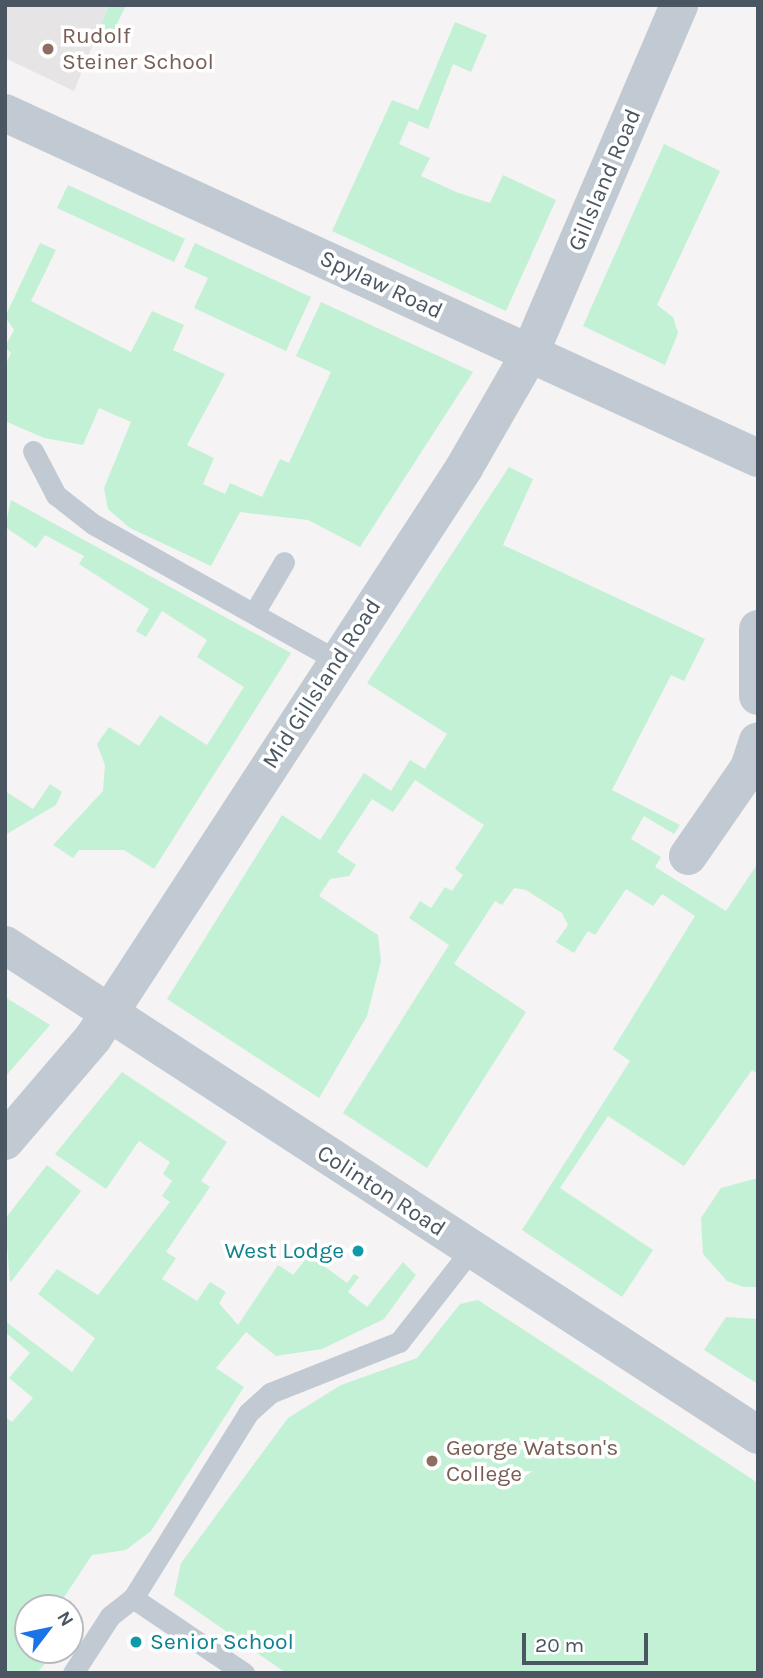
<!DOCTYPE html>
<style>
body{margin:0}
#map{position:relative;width:763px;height:1678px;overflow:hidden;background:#f5f3f3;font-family:Karla,sans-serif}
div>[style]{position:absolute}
.education>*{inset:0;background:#e6e4e5}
.green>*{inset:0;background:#c3f1d5}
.service>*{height:21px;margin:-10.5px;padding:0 10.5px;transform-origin:10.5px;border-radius:10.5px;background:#c1cad2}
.minor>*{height:38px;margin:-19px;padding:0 19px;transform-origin:19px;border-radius:19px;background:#c1cad2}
.tertiary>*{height:38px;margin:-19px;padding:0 19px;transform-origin:19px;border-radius:19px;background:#c1cad2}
.dots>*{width:19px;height:19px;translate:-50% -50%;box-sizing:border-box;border:4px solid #fff;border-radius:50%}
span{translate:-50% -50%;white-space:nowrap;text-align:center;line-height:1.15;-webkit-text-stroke:7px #fff;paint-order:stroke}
.education-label{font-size:23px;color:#785e54}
.left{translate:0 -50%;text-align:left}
.street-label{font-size:23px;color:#4a5661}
.culture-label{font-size:23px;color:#0d838f}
.right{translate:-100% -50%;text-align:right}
.frame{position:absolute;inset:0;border:7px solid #4a5661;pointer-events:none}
.north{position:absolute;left:14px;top:1594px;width:70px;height:70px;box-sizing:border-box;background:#fff;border:2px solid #b7bbc0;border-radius:50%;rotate:58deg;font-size:19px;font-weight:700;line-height:28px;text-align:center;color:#4a5661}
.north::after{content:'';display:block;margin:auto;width:24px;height:32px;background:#1a73e8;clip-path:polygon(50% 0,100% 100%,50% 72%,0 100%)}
.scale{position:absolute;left:522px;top:1633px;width:126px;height:32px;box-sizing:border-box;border:4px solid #4a5661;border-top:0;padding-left:9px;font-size:21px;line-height:24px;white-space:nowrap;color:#4a5661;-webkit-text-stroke:5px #fff;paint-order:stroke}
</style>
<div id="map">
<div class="education">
<div style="clip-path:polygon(5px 5px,109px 5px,74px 91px,5px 58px)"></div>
</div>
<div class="green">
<div style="clip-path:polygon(109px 5px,126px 5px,107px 45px,95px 40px)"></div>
<div style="clip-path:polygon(455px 22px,487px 35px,471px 72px,453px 64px,428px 129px,409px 121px,399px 144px,430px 158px,421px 176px,456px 192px,490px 203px,503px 175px,556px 200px,506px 311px,332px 231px,392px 100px,418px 110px)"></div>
<div style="clip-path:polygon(664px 144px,720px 171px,657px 305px,673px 317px,678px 333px,665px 365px,583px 326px)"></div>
<div style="clip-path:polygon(68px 185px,185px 239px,174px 262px,57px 208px)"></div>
<div style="clip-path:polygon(40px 243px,56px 250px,31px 301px,131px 352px,152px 311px,184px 325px,173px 350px,225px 374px,187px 445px,214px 458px,203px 484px,225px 494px,230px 483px,262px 497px,280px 459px,289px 463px,331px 372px,296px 356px,321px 302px,473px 372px,360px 547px,308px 520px,240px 512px,211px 566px,130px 528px,108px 509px,104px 488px,131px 422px,99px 408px,83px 445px,44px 438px,5px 421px,5px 366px,11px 353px,5px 347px,14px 330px,5px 317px)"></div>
<div style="clip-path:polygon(195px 243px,311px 297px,286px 351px,194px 308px,208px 278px,184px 267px)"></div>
<div style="clip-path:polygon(509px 467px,533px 479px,503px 545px,705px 639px,684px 681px,671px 675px,612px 790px,680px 825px,674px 834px,644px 816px,631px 839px,661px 857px,655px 867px,726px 911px,758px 863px,758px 1074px,752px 1070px,684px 1166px,608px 1116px,560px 1188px,653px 1250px,622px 1297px,522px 1230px,630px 1061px,613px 1049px,695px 916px,662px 894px,653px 906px,626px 889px,595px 935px,588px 931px,574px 953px,556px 942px,568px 925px,562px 913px,526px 890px,514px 888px,502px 905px,495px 901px,454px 964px,526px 1012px,427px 1168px,343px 1113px,449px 945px,409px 918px,420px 901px,431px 908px,445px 887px,452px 891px,463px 875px,455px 869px,484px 825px,415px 780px,393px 812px,372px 799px,337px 852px,356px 865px,349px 876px,330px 879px,319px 896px,378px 935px,381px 961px,367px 1016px,319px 1098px,167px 999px,282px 815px,320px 840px,364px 773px,391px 791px,410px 760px,425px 769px,447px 734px,367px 683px)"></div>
<div style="clip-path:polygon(11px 500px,291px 653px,154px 869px,124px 850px,79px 850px,73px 858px,53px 845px,103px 791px,105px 765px,97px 744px,109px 727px,139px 746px,160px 715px,207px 745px,244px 687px,197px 657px,207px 640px,162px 611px,146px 637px,136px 631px,149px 609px,79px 564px,84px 556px,45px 535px,36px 548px,5px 527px)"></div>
<div style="clip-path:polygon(50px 784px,62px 792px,56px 805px,5px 835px,5px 791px,33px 809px)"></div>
<div style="clip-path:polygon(5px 997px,50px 1025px,5px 1077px)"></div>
<div style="clip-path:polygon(122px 1072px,227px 1142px,201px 1181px,210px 1187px,166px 1252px,176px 1258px,162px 1279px,197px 1301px,210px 1282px,226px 1292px,219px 1303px,238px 1325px,278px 1265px,293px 1275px,309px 1255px,347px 1283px,354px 1274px,359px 1277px,348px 1292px,367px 1307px,403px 1262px,416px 1275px,384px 1319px,322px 1349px,276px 1356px,246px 1332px,216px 1368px,244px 1387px,151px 1531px,126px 1550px,92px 1555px,57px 1608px,28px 1608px,28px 1650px,50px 1650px,49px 1659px,37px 1673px,5px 1673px,5px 1417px,12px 1422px,33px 1398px,9px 1378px,30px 1353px,5px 1332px,5px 1321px,72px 1372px,95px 1338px,38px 1294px,57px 1269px,98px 1295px,170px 1202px,162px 1196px,172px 1181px,163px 1174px,170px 1162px,139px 1141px,106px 1189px,55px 1154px)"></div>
<div style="clip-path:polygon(47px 1165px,81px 1191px,10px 1283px,5px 1219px)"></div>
<div style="clip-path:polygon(758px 1178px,758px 1287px,744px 1287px,727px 1281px,703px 1254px,701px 1218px,721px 1188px)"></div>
<div style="clip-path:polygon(478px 1300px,758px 1483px,758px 1673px,286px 1673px,174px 1595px,181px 1563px,288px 1418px,341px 1385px,417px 1358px,460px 1304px)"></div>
<div style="clip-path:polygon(726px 1317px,758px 1319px,758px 1384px,704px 1350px)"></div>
</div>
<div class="service">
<div style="left:33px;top:451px;width:50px;rotate:62.4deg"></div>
<div style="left:56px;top:495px;width:47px;rotate:38.1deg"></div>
<div style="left:93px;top:524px;width:281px;rotate:29.2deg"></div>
<div style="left:254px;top:613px;width:59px;rotate:-59.5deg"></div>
<div style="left:73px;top:1673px;width:68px;rotate:-57deg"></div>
<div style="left:110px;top:1616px;width:29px;rotate:-38deg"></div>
<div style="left:244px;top:1673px;width:134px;rotate:-146deg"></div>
<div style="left:133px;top:1598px;width:218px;rotate:-58.1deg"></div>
<div style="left:248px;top:1413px;width:30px;rotate:-42deg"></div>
<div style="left:270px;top:1393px;width:139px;rotate:-21.6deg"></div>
<div style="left:399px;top:1342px;width:117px;rotate:-52deg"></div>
</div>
<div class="minor">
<div style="left:5px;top:113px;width:828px;rotate:24.62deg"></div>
<div style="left:758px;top:629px;width:67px;rotate:90deg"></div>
<div style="left:688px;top:856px;width:107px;rotate:-55.3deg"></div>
<div style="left:749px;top:768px;width:28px;rotate:-72deg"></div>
<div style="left:5px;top:1141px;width:135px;rotate:-49.5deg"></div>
<div style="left:93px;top:1038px;width:680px;rotate:-56.94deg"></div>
<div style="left:464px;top:468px;width:133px;rotate:-60.1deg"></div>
<div style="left:530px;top:353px;width:379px;rotate:-66.8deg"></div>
</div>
<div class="tertiary">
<div style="left:5px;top:945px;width:898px;rotate:33.05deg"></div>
</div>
<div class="dots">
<div style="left:48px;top:49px;background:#8d6e63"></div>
<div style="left:358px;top:1251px;background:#0f9aa8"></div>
<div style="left:432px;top:1461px;background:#8d6e63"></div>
<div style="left:136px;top:1642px;background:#0f9aa8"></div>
</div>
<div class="education-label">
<span class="left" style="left:62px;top:49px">Rudolf<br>Steiner School</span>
<span class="left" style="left:446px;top:1461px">George Watson's<br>College</span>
</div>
<div class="street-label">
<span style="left:605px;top:180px;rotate:-67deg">Gillsland Road</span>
<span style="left:381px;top:285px;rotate:25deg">Spylaw Road</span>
<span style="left:322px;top:684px;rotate:-57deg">Mid Gillsland Road</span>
<span style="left:381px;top:1191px;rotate:33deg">Colinton Road</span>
</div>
<div class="culture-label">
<span class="right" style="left:344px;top:1251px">West Lodge</span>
<span class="left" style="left:150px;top:1642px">Senior School</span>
</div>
<div class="frame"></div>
<div class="north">N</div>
<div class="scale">20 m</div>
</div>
